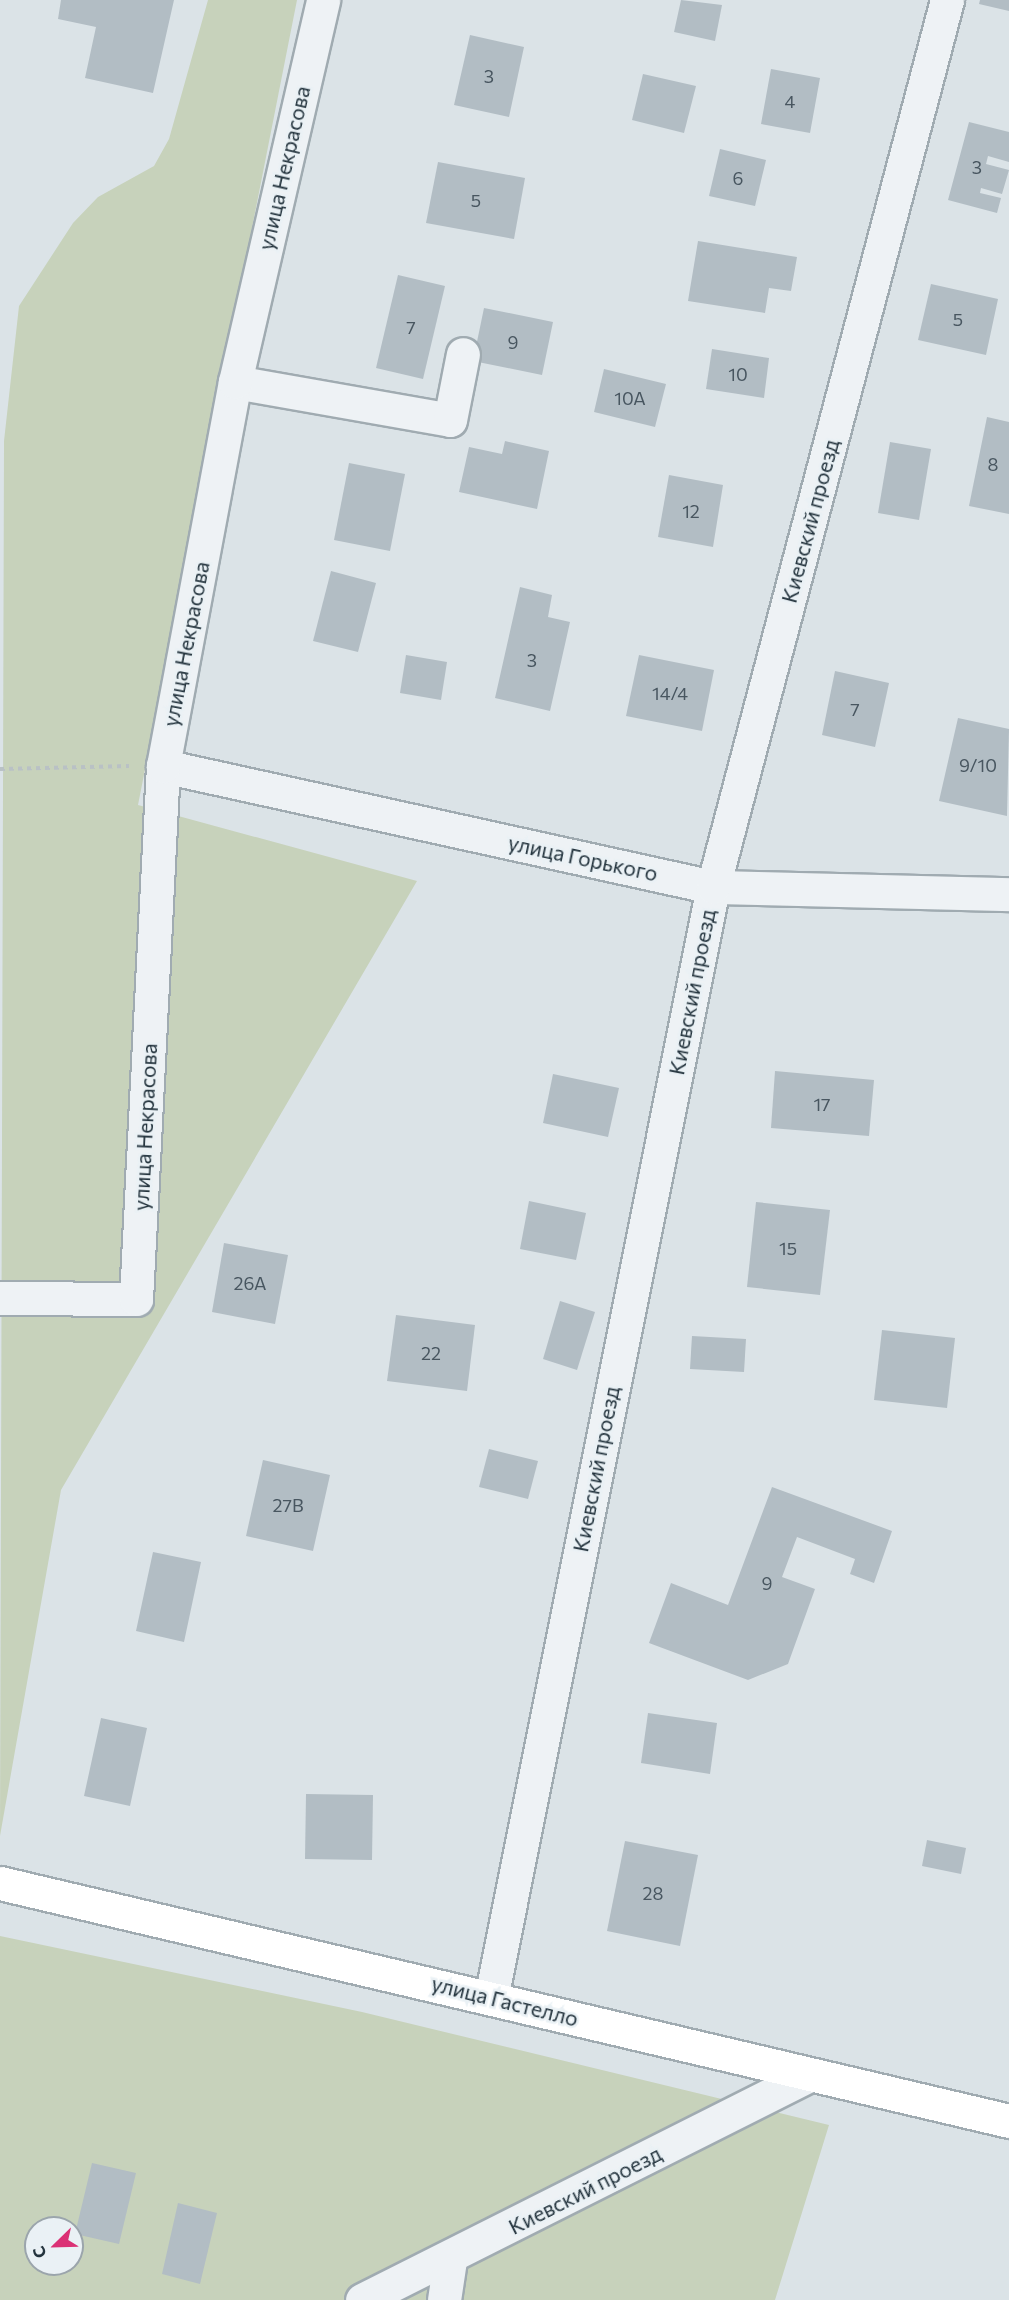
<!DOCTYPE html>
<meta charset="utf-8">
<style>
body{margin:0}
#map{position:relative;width:1009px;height:2300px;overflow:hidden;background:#dbe3e7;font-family:Commissioner,sans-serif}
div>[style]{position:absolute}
.green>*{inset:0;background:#c7d2bb}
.building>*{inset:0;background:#b2bdc4}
.path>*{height:4px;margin-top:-2px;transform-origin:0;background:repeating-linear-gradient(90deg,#b9c1c5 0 4.5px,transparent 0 9px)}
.roads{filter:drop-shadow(2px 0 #a0abb1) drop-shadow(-2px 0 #a0abb1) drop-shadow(0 2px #a0abb1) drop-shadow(0 -2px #a0abb1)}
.minor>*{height:33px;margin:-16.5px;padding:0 16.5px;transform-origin:16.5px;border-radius:16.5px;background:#eef2f5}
.major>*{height:33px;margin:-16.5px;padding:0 16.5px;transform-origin:16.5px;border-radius:16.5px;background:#fff}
span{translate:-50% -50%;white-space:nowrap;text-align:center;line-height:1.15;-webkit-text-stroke:5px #eaf1f5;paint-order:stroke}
.number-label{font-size:18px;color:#485660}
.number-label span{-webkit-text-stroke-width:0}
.street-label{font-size:21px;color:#24343e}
.north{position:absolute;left:24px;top:2216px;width:60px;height:60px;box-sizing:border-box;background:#eaf1f5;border:2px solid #9ba5ac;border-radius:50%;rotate:247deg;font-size:16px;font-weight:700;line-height:24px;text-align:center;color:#24343e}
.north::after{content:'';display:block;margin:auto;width:21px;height:27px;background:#db3175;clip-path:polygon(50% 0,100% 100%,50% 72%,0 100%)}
</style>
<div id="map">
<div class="green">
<div style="clip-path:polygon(208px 0,297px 0,138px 805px,417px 881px,61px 1490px,0 1836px,4px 441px,19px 306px,73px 223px,98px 197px,154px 166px,169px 139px)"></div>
<div style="clip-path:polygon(evenodd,0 1936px,362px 2012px,829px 2125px,775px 2300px,0 2300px,0 1936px,36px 2228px,72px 2228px,72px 2264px,36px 2264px,36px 2228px)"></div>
</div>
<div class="building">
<div style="clip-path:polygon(61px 0,174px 0,153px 93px,85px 78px,96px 27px,58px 19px)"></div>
<div style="clip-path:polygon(681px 0,722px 5px,715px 41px,674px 32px)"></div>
<div style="clip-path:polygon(980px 0,1009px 0,1009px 11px,979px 4px)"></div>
<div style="clip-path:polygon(470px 35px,524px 47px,509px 117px,454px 105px)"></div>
<div style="clip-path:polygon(771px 69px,820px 78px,810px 133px,761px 124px)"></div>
<div style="clip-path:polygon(643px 74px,696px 86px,684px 133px,632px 120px)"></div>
<div style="clip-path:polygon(969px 122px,1009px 132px,1009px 162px,988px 156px,986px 164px,1009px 170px,1002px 194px,981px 188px,980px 193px,1001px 198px,997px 213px,948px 200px)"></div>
<div style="clip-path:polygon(720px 149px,766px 160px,755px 206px,709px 196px)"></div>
<div style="clip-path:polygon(438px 162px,525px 178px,514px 239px,426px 223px)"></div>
<div style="clip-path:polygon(698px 241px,797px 257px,791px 291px,769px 288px,765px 313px,688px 301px)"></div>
<div style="clip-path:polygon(398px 275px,445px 286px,423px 379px,376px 368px)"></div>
<div style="clip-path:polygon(931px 284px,998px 299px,986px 355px,918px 340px)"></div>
<div style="clip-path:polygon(484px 308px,553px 322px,542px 375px,473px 361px)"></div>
<div style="clip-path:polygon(712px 349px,769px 358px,764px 398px,706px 389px)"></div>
<div style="clip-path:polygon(604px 369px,666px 384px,655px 427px,594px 412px)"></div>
<div style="clip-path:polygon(987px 417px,1009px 422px,1009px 514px,969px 506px)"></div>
<div style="clip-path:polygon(505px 441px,549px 451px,537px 509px,459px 492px,469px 447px,502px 454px)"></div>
<div style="clip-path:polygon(890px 442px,931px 449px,919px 520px,878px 513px)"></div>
<div style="clip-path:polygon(349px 463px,405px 474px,390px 551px,334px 540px)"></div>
<div style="clip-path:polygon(669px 475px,723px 485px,713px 547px,658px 537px)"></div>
<div style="clip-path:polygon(331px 571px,376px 583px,358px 652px,313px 641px)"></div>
<div style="clip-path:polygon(520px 587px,552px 595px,548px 617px,570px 622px,550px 711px,495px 698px)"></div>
<div style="clip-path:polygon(406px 655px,447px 662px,441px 700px,400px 693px)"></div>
<div style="clip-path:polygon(639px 655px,714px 670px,702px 731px,626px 716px)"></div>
<div style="clip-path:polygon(835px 671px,889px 683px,875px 747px,822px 735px)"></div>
<div style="clip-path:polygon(958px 718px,1009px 729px,1007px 816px,939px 801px)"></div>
<div style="clip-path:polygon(775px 1071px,874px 1080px,869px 1136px,771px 1128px)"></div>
<div style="clip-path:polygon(553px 1074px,619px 1088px,608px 1137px,543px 1123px)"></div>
<div style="clip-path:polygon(529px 1201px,586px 1213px,576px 1260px,520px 1249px)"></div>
<div style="clip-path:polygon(756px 1202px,830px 1210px,820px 1295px,747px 1287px)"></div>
<div style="clip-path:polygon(224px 1243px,288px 1255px,275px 1324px,212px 1312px)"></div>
<div style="clip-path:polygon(560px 1301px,595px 1312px,577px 1370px,543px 1359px)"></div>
<div style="clip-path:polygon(396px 1315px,475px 1325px,467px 1391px,387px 1381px)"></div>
<div style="clip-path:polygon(882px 1330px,955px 1338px,947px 1408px,874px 1400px)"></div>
<div style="clip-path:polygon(692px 1336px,746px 1339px,744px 1372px,690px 1369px)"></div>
<div style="clip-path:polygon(489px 1449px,538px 1461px,528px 1499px,479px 1487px)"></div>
<div style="clip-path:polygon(263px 1460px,330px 1475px,313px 1551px,246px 1536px)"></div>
<div style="clip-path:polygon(772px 1487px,892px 1531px,874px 1583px,850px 1574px,855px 1559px,797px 1537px,782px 1577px,815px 1589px,788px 1664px,748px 1680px,649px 1643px,671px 1583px,728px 1605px)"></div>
<div style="clip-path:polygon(153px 1552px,201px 1562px,184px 1642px,136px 1631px)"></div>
<div style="clip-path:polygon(648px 1713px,717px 1723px,710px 1774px,641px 1763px)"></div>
<div style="clip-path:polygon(101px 1718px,147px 1728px,130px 1806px,84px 1796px)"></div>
<div style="clip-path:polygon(306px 1794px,373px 1795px,372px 1860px,305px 1859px)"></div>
<div style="clip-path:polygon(927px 1840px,966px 1848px,961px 1874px,922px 1866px)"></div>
<div style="clip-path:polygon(625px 1841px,698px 1855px,680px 1946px,607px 1931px)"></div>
<div style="clip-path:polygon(92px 2163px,136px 2173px,119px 2244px,75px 2234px)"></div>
<div style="clip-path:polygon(178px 2203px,217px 2213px,200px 2284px,162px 2274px)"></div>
</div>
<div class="path">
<div style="left:0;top:769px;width:129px;rotate:-1.3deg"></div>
</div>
<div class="roads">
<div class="minor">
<div style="left:235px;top:382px;width:218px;rotate:10deg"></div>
<div style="left:450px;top:420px;width:67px;rotate:-78.9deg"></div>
<div style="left:163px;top:766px;width:563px;rotate:12.41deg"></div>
<div style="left:713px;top:887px;width:296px;rotate:1.4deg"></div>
<div style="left:0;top:1298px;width:136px;rotate:0.4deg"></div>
<div style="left:136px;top:1299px;width:534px;rotate:-87.1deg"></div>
<div style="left:163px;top:766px;width:391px;rotate:-79.4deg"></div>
<div style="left:235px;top:382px;width:392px;rotate:-77deg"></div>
<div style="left:491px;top:1998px;width:1133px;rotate:-78.7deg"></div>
<div style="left:713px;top:887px;width:917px;rotate:-75.22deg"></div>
<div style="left:362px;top:2300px;width:498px;rotate:-26.7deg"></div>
<div style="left:444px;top:2300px;width:40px;rotate:-81.5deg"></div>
</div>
<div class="major">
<div style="left:0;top:1883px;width:1037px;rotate:13.27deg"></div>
</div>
</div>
<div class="number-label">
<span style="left:489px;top:76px">3</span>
<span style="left:790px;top:101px">4</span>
<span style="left:977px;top:167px">3</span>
<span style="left:738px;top:178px">6</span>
<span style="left:476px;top:200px">5</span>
<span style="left:958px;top:319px">5</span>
<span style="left:411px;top:327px">7</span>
<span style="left:513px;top:342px">9</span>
<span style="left:738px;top:374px">10</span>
<span style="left:630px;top:398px">10А</span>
<span style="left:993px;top:464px">8</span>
<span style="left:691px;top:511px">12</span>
<span style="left:532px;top:660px">3</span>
<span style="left:670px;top:693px">14/4</span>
<span style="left:855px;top:709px">7</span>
<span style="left:978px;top:765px">9/10</span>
<span style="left:822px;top:1104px">17</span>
<span style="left:788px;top:1248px">15</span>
<span style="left:250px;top:1283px">26А</span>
<span style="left:431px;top:1353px">22</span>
<span style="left:288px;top:1505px">27В</span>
<span style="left:767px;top:1583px">9</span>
<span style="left:653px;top:1893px">28</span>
</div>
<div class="street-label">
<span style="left:284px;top:168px;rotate:-77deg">улица Некрасова</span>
<span style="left:810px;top:521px;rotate:-75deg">Киевский проезд</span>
<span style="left:186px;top:644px;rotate:-79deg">улица Некрасова</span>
<span style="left:583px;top:858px;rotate:12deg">улица Горького</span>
<span style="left:692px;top:992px;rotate:-79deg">Киевский проезд</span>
<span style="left:145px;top:1127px;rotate:-87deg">улица Некрасова</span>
<span style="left:596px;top:1469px;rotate:-79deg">Киевский проезд</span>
<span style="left:505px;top:2001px;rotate:14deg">улица Гастелло</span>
<span style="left:585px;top:2190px;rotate:-27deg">Киевский проезд</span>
</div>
<div class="north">С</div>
</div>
